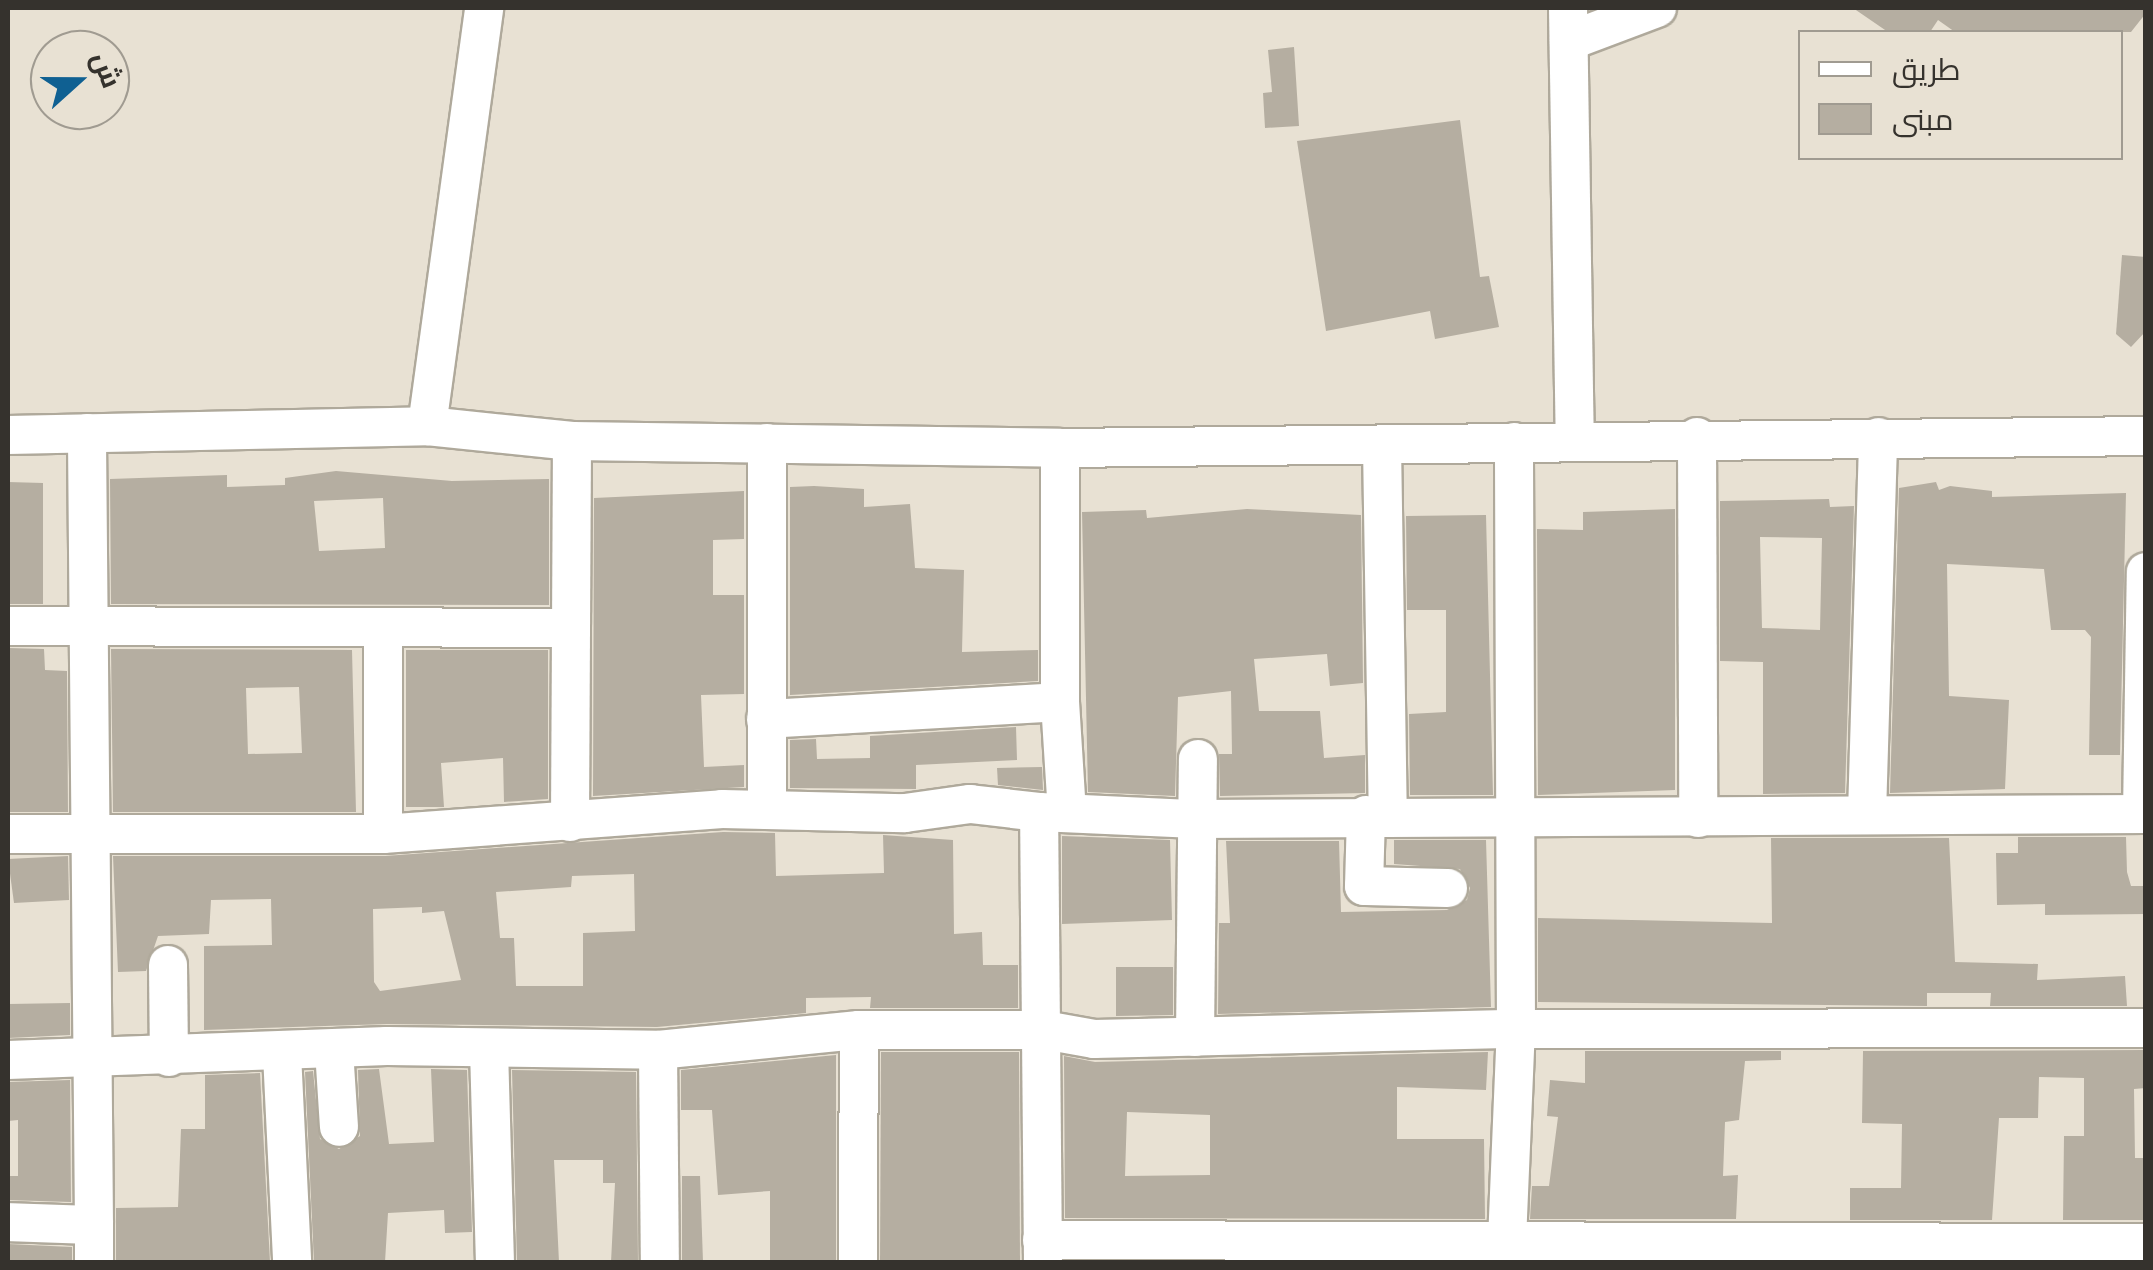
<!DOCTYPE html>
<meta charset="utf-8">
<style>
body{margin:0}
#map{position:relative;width:2153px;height:1270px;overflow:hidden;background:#e8e1d3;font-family:"Crimson Pro",Cairo,serif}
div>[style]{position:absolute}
.building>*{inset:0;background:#b5aea1}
.roads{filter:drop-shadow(2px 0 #afa99b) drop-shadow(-2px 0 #afa99b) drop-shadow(0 2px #afa99b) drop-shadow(0 -2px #afa99b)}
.minor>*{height:38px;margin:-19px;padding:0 19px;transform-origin:19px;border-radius:19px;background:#fff}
span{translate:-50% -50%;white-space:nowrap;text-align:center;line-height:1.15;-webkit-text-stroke:8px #e8e1d3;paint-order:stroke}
.frame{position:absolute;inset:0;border:10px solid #35322d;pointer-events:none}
.legend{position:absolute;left:1798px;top:30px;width:325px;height:130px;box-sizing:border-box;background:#e8e1d3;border:2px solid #a09b91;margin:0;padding:12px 18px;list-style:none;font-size:30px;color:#35322d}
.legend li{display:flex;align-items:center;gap:20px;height:50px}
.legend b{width:50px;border:2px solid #a09b91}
.north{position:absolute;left:30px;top:30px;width:100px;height:100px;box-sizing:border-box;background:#e8e1d3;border:2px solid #a09b91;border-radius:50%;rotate:69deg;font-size:28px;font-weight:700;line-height:40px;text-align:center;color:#35322d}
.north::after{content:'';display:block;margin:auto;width:35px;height:45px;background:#0f6092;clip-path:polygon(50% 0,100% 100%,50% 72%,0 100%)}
</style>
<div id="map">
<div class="building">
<div style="clip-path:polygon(1853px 8px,2146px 8px,2146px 13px,2131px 32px,1955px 32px,1938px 20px,1930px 32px,1888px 32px)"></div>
<div style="clip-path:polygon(1294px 47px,1299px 126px,1265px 128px,1263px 93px,1272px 92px,1268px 50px)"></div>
<div style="clip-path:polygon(1460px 120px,1480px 277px,1489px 276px,1499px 327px,1435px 339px,1430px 311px,1326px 331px,1297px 141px)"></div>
<div style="clip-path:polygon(2122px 255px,2146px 257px,2146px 331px,2131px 347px,2116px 334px)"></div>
<div style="clip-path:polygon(evenodd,336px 471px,452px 481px,549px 479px,549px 605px,111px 604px,110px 479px,227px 475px,227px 487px,285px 485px,285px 478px,336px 471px,383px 498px,385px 548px,319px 551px,314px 501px,383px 498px)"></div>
<div style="clip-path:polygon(8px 482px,43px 483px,43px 604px,8px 604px)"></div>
<div style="clip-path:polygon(1936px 482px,1939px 490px,1950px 486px,1992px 491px,1992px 497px,2126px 493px,2120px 755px,2089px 755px,2091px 637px,2085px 630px,2051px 630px,2044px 569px,1947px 564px,1949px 696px,2009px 700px,2005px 789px,1890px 793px,1899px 488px)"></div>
<div style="clip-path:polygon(814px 486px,864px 489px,864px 507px,910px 504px,915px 568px,964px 570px,962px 652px,1038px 650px,1038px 681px,790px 695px,790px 487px)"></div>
<div style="clip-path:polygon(744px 491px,744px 539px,713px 540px,713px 595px,744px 595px,744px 694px,701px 695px,704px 767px,744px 765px,744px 787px,593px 796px,594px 498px)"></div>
<div style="clip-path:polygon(evenodd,1829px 499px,1830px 507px,1854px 506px,1845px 793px,1763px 794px,1763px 662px,1720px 661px,1720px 501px,1829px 499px,1760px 537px,1822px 538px,1820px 630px,1762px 628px,1760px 537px)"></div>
<div style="clip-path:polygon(1247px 509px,1361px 515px,1363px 683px,1330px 686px,1327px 654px,1254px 659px,1259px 711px,1320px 711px,1324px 758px,1365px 755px,1365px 793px,1220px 796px,1219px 754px,1232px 754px,1231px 691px,1178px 697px,1175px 796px,1088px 792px,1082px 512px,1146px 510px,1147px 518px)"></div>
<div style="clip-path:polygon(1675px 509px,1675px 790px,1538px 795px,1537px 529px,1583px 530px,1583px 512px)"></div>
<div style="clip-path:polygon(1486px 515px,1493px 795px,1410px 795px,1409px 714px,1446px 712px,1446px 610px,1407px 610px,1406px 516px)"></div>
<div style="clip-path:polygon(9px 648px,44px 649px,45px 670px,67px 671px,68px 812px,8px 812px)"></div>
<div style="clip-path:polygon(evenodd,111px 649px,352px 650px,356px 812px,113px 812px,111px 649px,299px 687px,302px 753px,248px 754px,246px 688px,299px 687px)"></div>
<div style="clip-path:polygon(406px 650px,548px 650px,548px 799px,504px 802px,503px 758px,441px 763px,444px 807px,406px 807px)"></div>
<div style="clip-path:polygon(1016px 727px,1017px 760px,916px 765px,916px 789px,790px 788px,790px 740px,816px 739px,817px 759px,870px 758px,870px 736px)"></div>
<div style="clip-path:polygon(1042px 767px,1043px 790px,998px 785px,997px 768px)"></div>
<div style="clip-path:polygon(evenodd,723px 832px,775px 833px,776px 876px,884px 873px,883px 835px,953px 840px,954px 934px,982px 932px,983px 965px,1018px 965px,1018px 1008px,870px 1008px,871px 997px,806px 998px,806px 1013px,657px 1027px,387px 1024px,204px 1030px,204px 946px,272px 945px,271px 899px,211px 900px,209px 934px,158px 936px,146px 971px,118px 972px,113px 856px,385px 856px,723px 832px,634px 874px,635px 931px,583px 933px,583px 986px,516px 986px,514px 938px,500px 938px,496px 892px,571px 887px,572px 876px,634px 874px,723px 832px,422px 907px,422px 913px,444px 911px,461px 980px,380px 991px,374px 982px,373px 909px,422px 907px)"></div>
<div style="clip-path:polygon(1062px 836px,1170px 840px,1172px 920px,1062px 924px)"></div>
<div style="clip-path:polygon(2018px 837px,2126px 837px,2127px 872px,2131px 886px,2146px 886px,2146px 914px,2045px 915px,2045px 904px,1997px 905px,1996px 853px,2018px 853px)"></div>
<div style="clip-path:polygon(1771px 838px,1949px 838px,1955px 962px,2038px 964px,2037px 980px,2125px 976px,2127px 1006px,1990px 1006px,1991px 993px,1927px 993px,1927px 1006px,1538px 1002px,1538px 918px,1772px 923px)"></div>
<div style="clip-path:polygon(1394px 840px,1486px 840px,1491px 1007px,1218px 1014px,1219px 923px,1230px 923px,1226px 841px,1339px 841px,1341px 912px,1447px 910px,1467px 900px,1470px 888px,1460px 869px,1394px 864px)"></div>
<div style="clip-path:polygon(68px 856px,69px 900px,14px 903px,8px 859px)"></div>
<div style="clip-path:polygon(1116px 967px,1173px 967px,1173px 1015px,1116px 1016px)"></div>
<div style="clip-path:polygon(70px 1003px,70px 1035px,8px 1038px,8px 1004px)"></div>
<div style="clip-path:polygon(2146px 1050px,2146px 1088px,2134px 1089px,2135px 1158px,2146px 1158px,2146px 1220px,2063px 1220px,2064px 1136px,2084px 1136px,2084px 1078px,2039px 1077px,2038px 1118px,1999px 1118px,1992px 1220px,1850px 1220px,1850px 1188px,1901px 1188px,1902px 1124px,1862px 1123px,1863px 1051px)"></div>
<div style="clip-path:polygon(1585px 1051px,1781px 1051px,1781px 1060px,1745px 1061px,1739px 1120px,1725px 1122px,1723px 1176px,1738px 1175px,1736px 1219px,1530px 1219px,1532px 1186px,1549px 1186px,1558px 1117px,1547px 1116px,1550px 1080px,1585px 1083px)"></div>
<div style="clip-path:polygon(881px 1052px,1019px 1052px,1020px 1262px,880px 1262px)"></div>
<div style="clip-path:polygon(evenodd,1488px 1052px,1486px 1090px,1397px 1087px,1397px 1139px,1484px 1139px,1485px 1219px,1065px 1218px,1064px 1056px,1095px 1062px,1488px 1052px,1127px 1112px,1210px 1115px,1210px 1175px,1125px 1176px,1127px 1112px)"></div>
<div style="clip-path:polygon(836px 1055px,836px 1262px,770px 1262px,770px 1191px,718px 1195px,712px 1110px,681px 1110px,681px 1070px)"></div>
<div style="clip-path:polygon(379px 1069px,389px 1144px,434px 1142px,431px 1069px,467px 1070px,472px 1232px,445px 1233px,444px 1210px,388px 1213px,385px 1262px,314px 1262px,305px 1072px,313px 1071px,320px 1139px,339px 1149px,360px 1136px,358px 1070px)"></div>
<div style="clip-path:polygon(512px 1070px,636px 1072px,638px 1262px,611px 1262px,615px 1183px,603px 1183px,603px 1160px,554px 1160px,559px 1262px,517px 1262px)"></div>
<div style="clip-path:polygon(260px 1073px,270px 1262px,116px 1262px,116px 1208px,178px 1207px,181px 1129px,205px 1129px,205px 1075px)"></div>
<div style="clip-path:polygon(70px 1080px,71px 1202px,8px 1200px,8px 1176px,18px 1176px,18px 1120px,8px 1121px,8px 1082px)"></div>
<div style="clip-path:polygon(682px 1176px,700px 1176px,703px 1262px,682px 1262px)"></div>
<div style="clip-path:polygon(8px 1244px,72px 1247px,72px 1262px,8px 1262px)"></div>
</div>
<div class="roads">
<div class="minor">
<div style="left:1568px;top:8px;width:432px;rotate:89.1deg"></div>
<div style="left:1569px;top:41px;width:94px;rotate:-20.6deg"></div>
<div style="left:427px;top:426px;width:422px;rotate:-82.2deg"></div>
<div style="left:8px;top:435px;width:419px;rotate:-1.2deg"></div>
<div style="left:427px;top:426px;width:146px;rotate:5.9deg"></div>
<div style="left:572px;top:441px;width:488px;rotate:0.8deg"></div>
<div style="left:1060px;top:448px;width:1086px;rotate:-0.63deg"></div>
<div style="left:1697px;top:437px;width:381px;rotate:89.8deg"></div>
<div style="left:767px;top:443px;width:367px;rotate:90deg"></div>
<div style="left:1382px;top:445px;width:371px;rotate:89.1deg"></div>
<div style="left:1060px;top:448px;width:254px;rotate:90deg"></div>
<div style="left:1060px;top:702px;width:111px;rotate:86.4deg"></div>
<div style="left:8px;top:626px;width:562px;rotate:0.2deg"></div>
<div style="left:766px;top:719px;width:294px;rotate:-3.3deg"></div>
<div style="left:1867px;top:814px;width:377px;rotate:-88.3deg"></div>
<div style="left:2142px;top:814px;width:242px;rotate:-89.1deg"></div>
<div style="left:1366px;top:815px;width:71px;rotate:91.6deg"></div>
<div style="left:1364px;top:886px;width:84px;rotate:1.4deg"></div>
<div style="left:570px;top:822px;width:381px;rotate:-89.7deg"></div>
<div style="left:8px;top:834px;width:375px"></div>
<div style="left:383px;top:834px;width:340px;rotate:-4.2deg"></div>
<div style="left:722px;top:809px;width:183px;rotate:1.3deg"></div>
<div style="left:905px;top:813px;width:66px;rotate:-7.9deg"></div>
<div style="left:970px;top:804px;width:69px;rotate:6.6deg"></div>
<div style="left:383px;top:834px;width:206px;rotate:-90deg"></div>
<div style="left:168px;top:965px;width:92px;rotate:89.4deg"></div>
<div style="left:1195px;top:1037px;width:278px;rotate:-89.4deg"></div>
<div style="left:489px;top:1049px;width:213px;rotate:88.4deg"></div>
<div style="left:334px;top:1050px;width:77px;rotate:86.3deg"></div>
<div style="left:658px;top:1050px;width:212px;rotate:89.5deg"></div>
<div style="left:282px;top:1054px;width:208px;rotate:87.2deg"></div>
<div style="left:8px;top:1060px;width:379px;rotate:-2.1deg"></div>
<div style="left:387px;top:1046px;width:271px;rotate:0.8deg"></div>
<div style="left:658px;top:1050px;width:202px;rotate:-5.7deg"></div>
<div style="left:859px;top:1030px;width:185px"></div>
<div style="left:1044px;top:1030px;width:51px;rotate:10.2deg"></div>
<div style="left:1094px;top:1039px;width:422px;rotate:-1.4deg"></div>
<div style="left:1516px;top:1029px;width:630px;rotate:-0.09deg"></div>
<div style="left:8px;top:1222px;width:86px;rotate:2deg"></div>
<div style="left:94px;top:1225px;width:792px;rotate:-90.51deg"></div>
<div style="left:1042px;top:1240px;width:1104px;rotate:0.16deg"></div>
<div style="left:1507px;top:1241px;width:212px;rotate:-87.6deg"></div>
<div style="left:1516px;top:1029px;width:587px;rotate:-90.2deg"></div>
<div style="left:94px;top:1262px;width:37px;rotate:-90deg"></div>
<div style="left:858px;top:1262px;width:232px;rotate:-89.8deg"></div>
<div style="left:1043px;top:1262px;width:450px;rotate:-90.5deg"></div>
<div style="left:1039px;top:812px;width:157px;rotate:2.6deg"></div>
<div style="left:1196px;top:819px;width:950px;rotate:-0.3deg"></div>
</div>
</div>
<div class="frame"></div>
<ul class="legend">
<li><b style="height:12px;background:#fff"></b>طريق</li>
<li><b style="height:28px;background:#b5aea1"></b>مبنى</li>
</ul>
<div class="north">ش</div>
</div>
